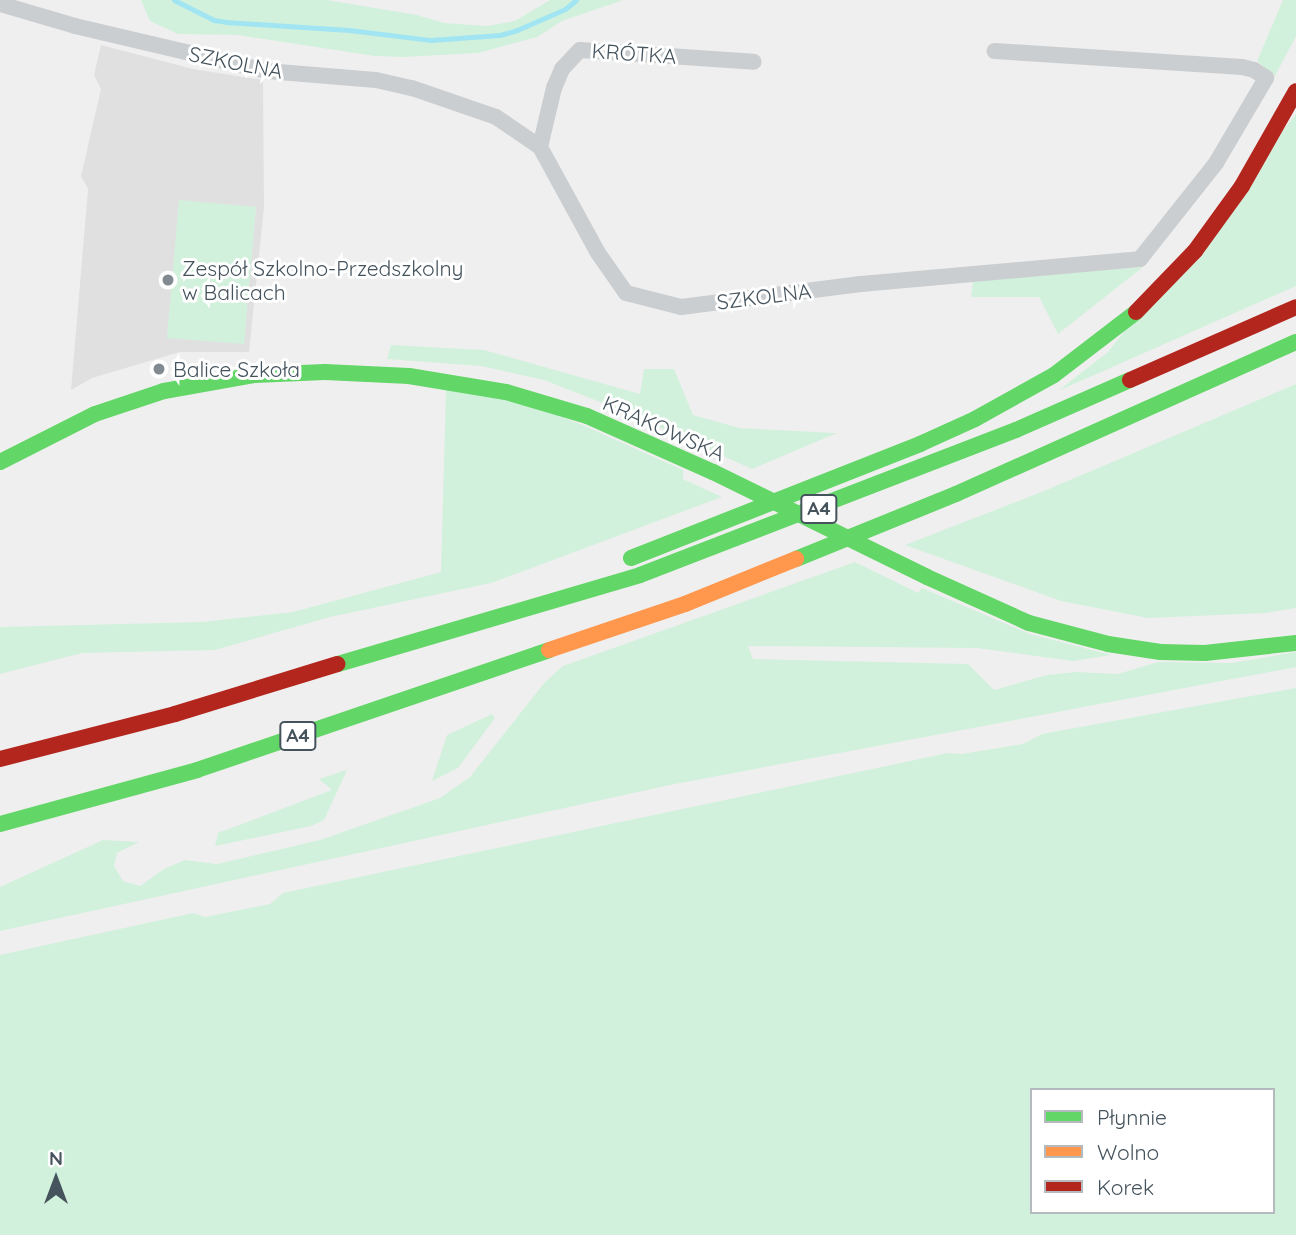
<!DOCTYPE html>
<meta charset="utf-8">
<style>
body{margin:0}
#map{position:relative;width:1296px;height:1235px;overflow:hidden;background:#f0efef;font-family:Quicksand,sans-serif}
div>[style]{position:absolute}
.education>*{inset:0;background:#e1e0e1}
.green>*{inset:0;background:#d1f1dc}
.stream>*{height:5px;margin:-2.5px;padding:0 2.5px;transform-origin:2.5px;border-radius:2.5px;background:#a2e5f2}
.street>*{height:16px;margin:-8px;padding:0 8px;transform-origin:8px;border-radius:8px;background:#cbced0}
.fast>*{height:16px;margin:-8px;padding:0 8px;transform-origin:8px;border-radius:8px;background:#63d668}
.slow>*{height:16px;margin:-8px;padding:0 8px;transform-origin:8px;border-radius:8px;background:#ff974d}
.jam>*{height:16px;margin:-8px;padding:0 8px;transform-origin:8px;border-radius:8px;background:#b3261e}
.fast-bridge>*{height:16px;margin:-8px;padding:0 8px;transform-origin:8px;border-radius:8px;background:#63d668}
.dots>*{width:19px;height:19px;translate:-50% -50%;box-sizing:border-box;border:4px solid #fff;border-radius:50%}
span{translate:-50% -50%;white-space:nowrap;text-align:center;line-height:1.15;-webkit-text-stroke:6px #fff;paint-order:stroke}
.shield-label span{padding:2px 5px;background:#fff;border:2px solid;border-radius:5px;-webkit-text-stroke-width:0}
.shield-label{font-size:19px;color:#45535d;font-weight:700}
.street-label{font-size:21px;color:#45535d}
.poi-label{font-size:21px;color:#45535d}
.left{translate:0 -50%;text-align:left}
.legend{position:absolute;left:1030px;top:1088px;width:245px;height:126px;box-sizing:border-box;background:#fff;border:2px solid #b5babe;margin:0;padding:9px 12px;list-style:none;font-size:21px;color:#45535d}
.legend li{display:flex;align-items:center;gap:14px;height:35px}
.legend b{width:35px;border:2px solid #b5babe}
.north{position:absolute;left:21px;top:1144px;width:70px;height:70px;-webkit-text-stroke:5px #fff;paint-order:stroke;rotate:0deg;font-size:19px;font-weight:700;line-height:28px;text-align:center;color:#45535d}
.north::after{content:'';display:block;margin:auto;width:24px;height:32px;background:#45535d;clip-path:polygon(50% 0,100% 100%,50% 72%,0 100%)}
</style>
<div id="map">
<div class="education">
<div style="clip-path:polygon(101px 45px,193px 69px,263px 80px,264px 207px,249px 352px,180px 352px,92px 378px,71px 390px,88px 189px,81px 176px,101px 89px,94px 75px)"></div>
</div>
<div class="green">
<div style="clip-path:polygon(141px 0,327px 0,417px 15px,444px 23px,487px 26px,515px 21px,550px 0,623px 0,562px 21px,537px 37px,478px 53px,404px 57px,375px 56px,237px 35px,178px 34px,150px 21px)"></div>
<div style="clip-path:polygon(1283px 0,1296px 0,1296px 36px,1275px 76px,1257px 61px)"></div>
<div style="clip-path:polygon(1296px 114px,1296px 286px,1058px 391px,1108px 352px)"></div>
<div style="clip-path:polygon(179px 200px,256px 207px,244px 344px,167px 338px)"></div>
<div style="clip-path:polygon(1143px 267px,1058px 334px,1039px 297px,971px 297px,973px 280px)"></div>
<div style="clip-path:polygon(391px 345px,484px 350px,640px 394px,644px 369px,674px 369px,693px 415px,740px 428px,837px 433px,752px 469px,628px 413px,544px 380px,481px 366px,387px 359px)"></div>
<div style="clip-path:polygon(1296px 384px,1296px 608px,1266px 613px,1148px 618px,1061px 601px,905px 545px,1044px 491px)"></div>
<div style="clip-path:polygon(446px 390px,514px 399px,580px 424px,683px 470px,683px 479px,722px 497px,491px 583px,330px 617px,215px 650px,82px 653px,0 674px,0 627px,202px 622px,293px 612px,441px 572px)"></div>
<div style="clip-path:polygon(855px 562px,918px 593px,922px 588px,1030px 634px,1111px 655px,1073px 661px,977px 648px,748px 646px,753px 659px,968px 664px,994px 690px,1047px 675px,1076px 672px,1118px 674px,1158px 662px,1232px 663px,1296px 652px,1296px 667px,675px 784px,0 931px,0 887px,103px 840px,139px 842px,117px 853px,114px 866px,123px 881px,140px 886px,164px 869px,185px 860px,217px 864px,320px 840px,440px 798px,470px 777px,545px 682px,563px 666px)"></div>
<div style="clip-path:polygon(evenodd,1296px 688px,1296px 1235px,0 1235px,0 955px,193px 913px,205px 917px,270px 904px,283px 893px,948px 753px,962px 754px,1023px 744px,1042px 734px,1296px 688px,1032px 1090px,1273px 1090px,1273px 1212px,1032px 1212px,1032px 1090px)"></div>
<div style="clip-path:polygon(492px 714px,495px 718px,458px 768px,432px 781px,447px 735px)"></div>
<div style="clip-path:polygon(347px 770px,324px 820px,311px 826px,215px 846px,218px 833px,332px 790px,319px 779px)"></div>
</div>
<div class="stream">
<div style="left:174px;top:0;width:45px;rotate:26.6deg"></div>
<div style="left:214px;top:20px;width:12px;rotate:9deg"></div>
<div style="left:226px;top:22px;width:123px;rotate:3.7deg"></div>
<div style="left:349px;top:30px;width:83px;rotate:7deg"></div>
<div style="left:431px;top:40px;width:69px;rotate:-4.1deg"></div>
<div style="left:500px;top:35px;width:18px;rotate:-16deg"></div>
<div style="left:517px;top:30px;width:52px;rotate:-23.6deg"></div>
<div style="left:565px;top:9px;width:14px;rotate:-39deg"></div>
</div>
<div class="street">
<div style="left:0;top:4px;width:78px;rotate:16.3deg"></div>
<div style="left:75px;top:26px;width:197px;rotate:13.2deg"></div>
<div style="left:267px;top:71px;width:109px;rotate:4.7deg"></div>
<div style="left:376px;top:80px;width:37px;rotate:13deg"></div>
<div style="left:412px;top:88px;width:89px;rotate:19deg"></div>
<div style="left:496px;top:117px;width:53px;rotate:34.3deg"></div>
<div style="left:540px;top:147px;width:121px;rotate:61.3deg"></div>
<div style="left:598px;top:253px;width:49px;rotate:55deg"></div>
<div style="left:626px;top:293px;width:57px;rotate:14.3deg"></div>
<div style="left:681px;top:307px;width:181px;rotate:-7.3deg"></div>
<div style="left:861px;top:284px;width:280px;rotate:-5.1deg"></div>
<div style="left:1140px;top:259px;width:122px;rotate:-51.6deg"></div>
<div style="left:1216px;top:163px;width:99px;rotate:-59.5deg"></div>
<div style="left:1266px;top:78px;width:14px;rotate:-146deg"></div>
<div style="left:1254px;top:70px;width:12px;rotate:-166deg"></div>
<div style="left:1242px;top:67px;width:248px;rotate:-176.3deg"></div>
<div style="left:540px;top:147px;width:61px;rotate:-76.7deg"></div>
<div style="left:554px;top:88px;width:21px;rotate:-67deg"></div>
<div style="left:562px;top:69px;width:26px;rotate:-47deg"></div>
<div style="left:580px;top:50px;width:174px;rotate:3.9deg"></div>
</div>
<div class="fast">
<div style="left:0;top:462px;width:106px;rotate:-26.8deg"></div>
<div style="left:95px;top:414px;width:73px;rotate:-18.4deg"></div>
<div style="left:164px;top:391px;width:91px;rotate:-10.1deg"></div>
<div style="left:254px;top:375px;width:71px;rotate:-2.4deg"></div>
<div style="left:325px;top:372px;width:84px;rotate:2.7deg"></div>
<div style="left:409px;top:376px;width:98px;rotate:9.4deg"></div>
<div style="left:506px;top:392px;width:84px;rotate:16.5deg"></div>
<div style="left:587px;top:416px;width:138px;rotate:24deg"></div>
<div style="left:631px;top:558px;width:311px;rotate:-21.5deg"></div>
<div style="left:920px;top:444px;width:60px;rotate:-24.4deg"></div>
<div style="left:975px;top:419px;width:90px;rotate:-29.1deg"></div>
<div style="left:1054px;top:375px;width:103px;rotate:-37.5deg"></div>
<div style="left:796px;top:559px;width:173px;rotate:-22.1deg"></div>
<div style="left:956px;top:494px;width:372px;rotate:-24.1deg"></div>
<div style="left:927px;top:577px;width:112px;rotate:24.3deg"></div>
<div style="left:1029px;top:623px;width:82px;rotate:14.9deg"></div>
<div style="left:1108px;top:644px;width:53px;rotate:8.7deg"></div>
<div style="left:1160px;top:652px;width:45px;rotate:1.3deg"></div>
<div style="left:1205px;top:653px;width:92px;rotate:-6.3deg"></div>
<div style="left:338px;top:664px;width:315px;rotate:-16.4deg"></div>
<div style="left:640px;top:575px;width:403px;rotate:-21.1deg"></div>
<div style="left:1016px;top:430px;width:124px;rotate:-23.7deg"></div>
<div style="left:0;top:824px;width:204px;rotate:-15.3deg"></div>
<div style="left:197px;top:770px;width:372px;rotate:-18.8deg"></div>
</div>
<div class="slow">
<div style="left:549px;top:650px;width:144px;rotate:-18.7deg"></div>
<div style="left:685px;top:604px;width:120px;rotate:-22.1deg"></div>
</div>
<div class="jam">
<div style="left:1136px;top:312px;width:85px;rotate:-46deg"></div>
<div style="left:1195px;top:251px;width:80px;rotate:-54.1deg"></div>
<div style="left:1242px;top:186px;width:109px;rotate:-60.4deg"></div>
<div style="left:1130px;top:380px;width:181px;rotate:-23.7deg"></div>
<div style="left:0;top:759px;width:181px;rotate:-14.4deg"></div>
<div style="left:175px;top:714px;width:170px;rotate:-17.1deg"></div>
</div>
<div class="fast-bridge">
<div style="left:713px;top:472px;width:238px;rotate:26.1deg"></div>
</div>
<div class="dots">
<div style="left:168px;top:280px;background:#818a90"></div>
<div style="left:159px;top:369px;background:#818a90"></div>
</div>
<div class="shield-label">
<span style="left:819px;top:509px">A4</span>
<span style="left:298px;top:736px">A4</span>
</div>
<div class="street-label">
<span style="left:634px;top:53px;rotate:4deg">KRÓTKA</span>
<span style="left:236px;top:62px;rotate:11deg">SZKOLNA</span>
<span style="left:764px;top:296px;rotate:-7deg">SZKOLNA</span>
<span style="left:664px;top:428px;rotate:24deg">KRAKOWSKA</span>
</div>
<div class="poi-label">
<span class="left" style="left:182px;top:280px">Zespół Szkolno-Przedszkolny<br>w Balicach</span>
<span class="left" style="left:173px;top:369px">Balice Szkoła</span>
</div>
<ul class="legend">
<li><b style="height:9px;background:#63d668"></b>Płynnie</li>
<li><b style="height:9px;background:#ff974d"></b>Wolno</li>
<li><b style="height:9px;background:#b3261e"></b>Korek</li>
</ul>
<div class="north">N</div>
</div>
